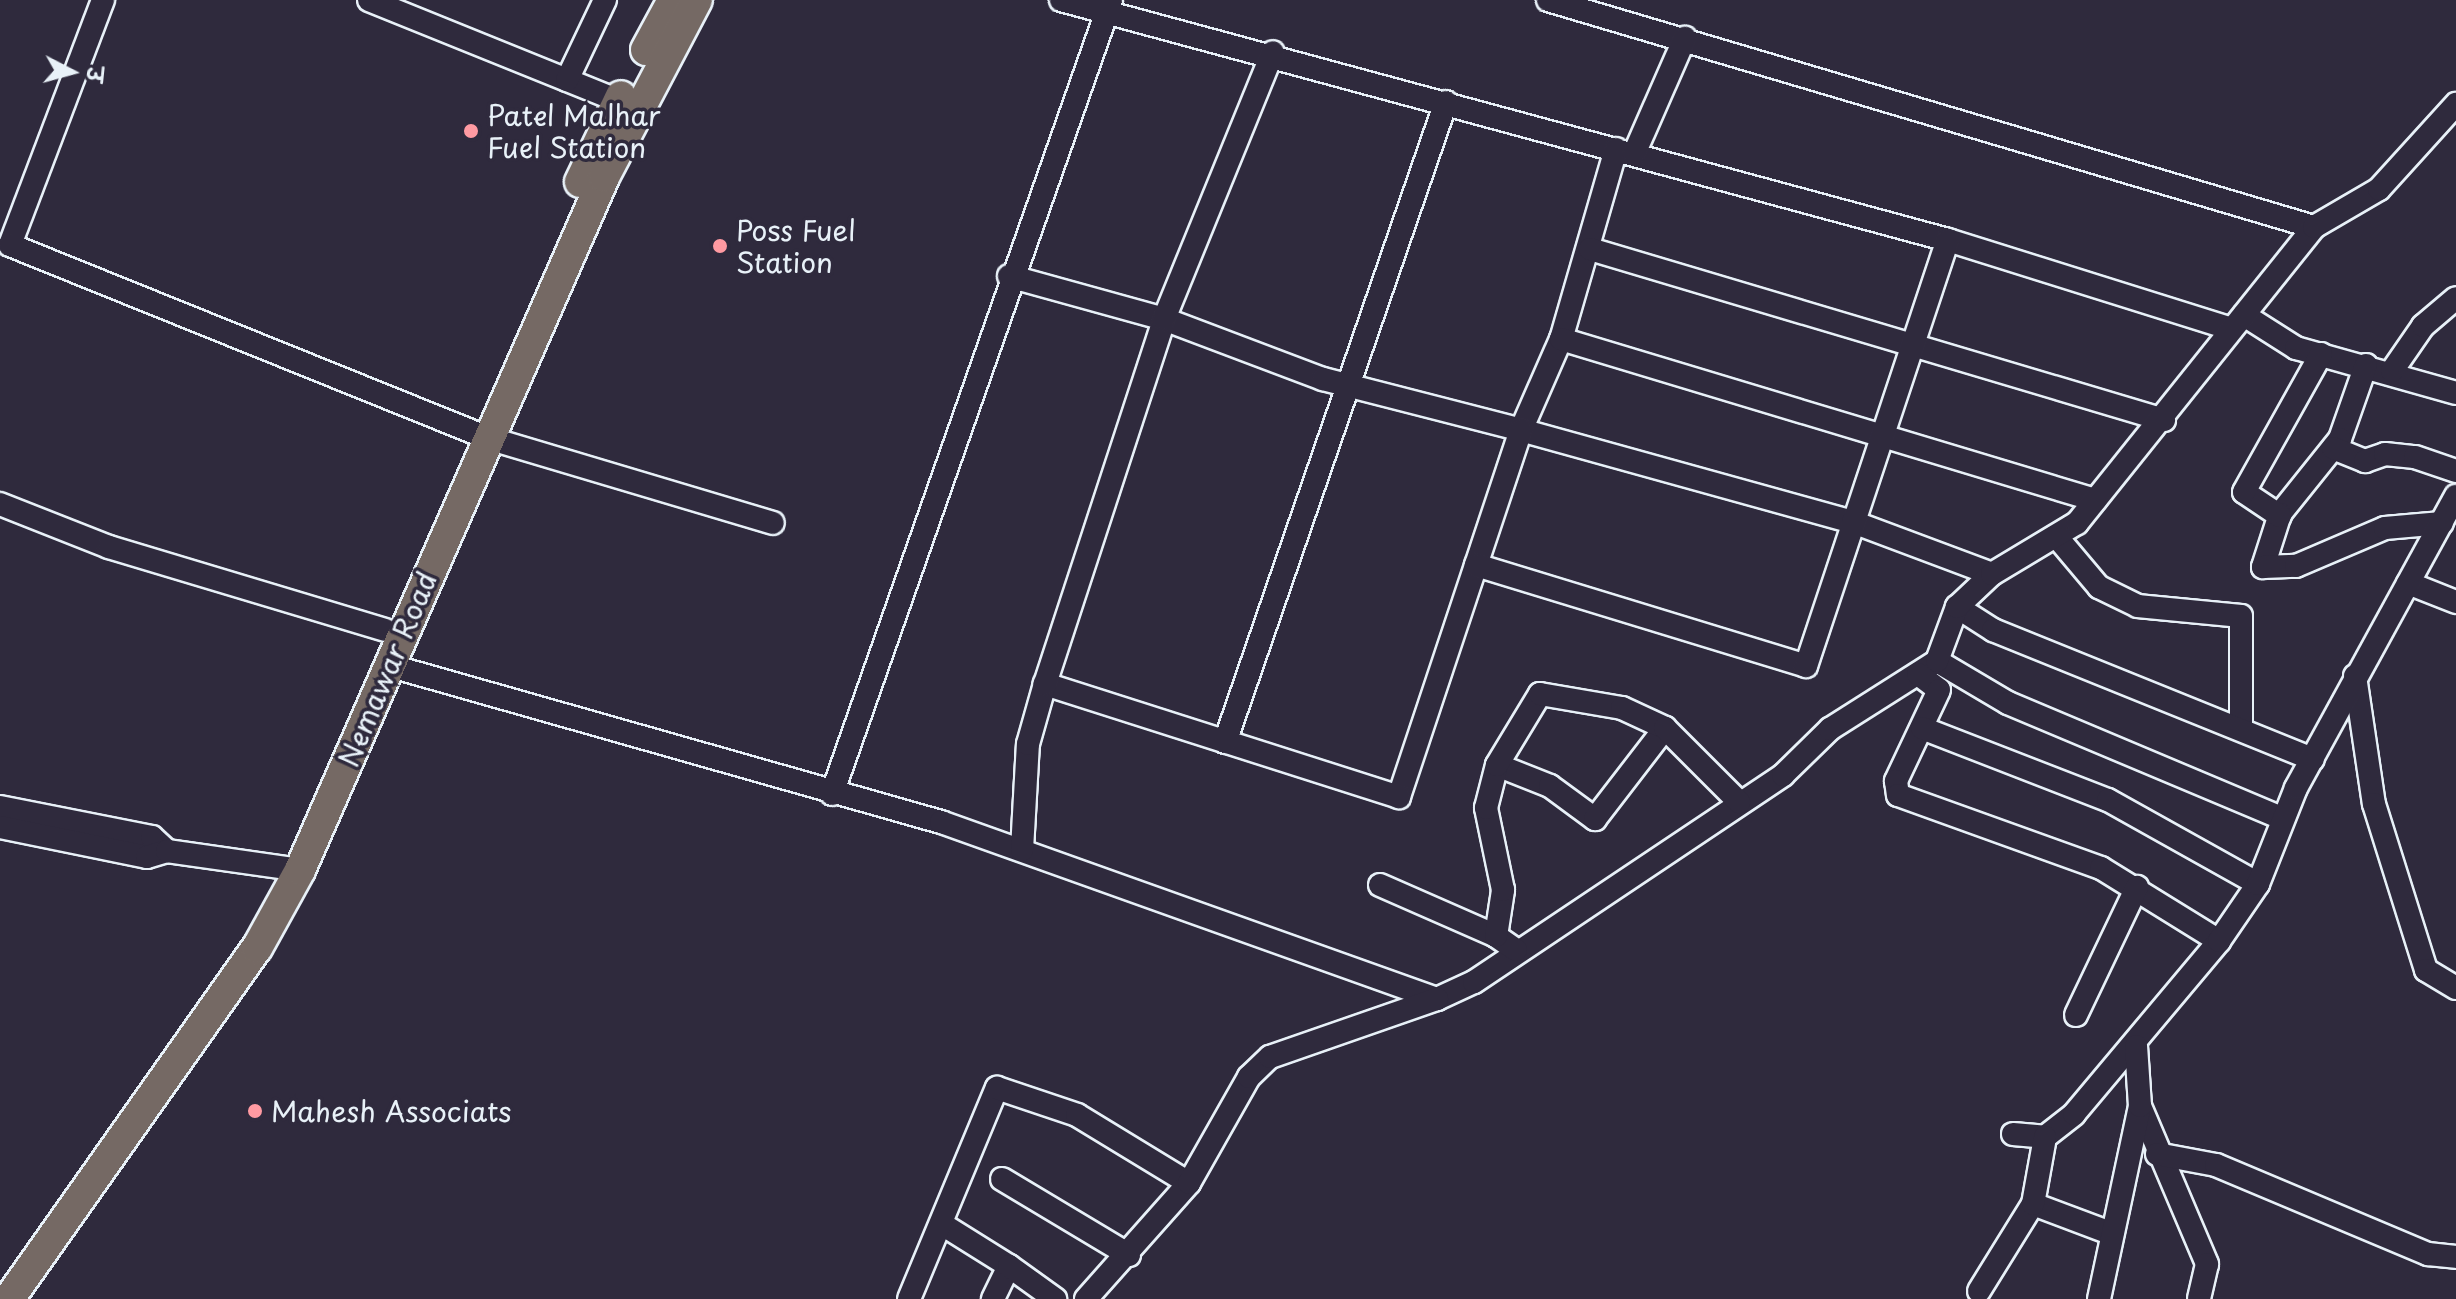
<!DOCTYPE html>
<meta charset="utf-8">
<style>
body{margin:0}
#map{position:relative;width:2456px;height:1299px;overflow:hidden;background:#2f2a3d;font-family:"Playpen Sans","Playpen Sans Deva",sans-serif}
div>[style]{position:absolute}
.roads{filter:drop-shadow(2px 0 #e8f1f8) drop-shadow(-2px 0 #e8f1f8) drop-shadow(0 2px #e8f1f8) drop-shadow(0 -2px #e8f1f8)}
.minor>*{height:22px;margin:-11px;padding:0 11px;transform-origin:11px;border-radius:11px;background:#2f2a3d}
.highway>*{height:30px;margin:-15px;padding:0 15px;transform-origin:15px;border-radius:15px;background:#756964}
.dots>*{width:22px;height:22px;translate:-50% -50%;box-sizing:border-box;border:4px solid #2f2a3d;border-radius:50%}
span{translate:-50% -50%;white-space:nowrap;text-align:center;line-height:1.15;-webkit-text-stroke:7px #2f2a3d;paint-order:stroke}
.poi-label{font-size:28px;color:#e8f1f8}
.left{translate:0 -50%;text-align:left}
.street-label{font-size:28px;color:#e8f1f8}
.north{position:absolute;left:32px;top:32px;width:80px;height:80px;-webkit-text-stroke:6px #2f2a3d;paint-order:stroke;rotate:96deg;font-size:22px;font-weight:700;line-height:32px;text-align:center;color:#e8f1f8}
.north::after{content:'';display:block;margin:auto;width:28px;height:36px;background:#e8f1f8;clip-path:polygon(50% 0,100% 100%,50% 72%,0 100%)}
</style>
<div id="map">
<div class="roads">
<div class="minor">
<div style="left:103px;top:0;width:262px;rotate:110.8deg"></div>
<div style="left:10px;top:245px;width:515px;rotate:21.99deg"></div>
<div style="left:488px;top:438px;width:297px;rotate:16.6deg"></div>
<div style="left:369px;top:0;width:284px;rotate:22deg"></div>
<div style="left:1061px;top:0;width:919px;rotate:15.14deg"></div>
<div style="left:1948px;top:240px;width:294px;rotate:17.4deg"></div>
<div style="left:1548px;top:0;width:799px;rotate:16.51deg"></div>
<div style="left:567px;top:80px;width:89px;rotate:-64.6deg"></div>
<div style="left:1616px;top:149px;width:198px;rotate:106.1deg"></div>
<div style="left:1561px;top:339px;width:99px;rotate:113.7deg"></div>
<div style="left:1521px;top:430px;width:345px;rotate:15.5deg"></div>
<div style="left:1853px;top:522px;width:148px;rotate:20.5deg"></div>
<div style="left:1634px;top:154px;width:127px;rotate:-66.3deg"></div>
<div style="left:1590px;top:249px;width:599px;rotate:16.59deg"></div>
<div style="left:1009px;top:276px;width:161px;rotate:15.5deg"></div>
<div style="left:1164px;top:319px;width:170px;rotate:20.7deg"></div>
<div style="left:1323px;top:379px;width:204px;rotate:14.4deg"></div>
<div style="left:1521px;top:430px;width:387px;rotate:108.4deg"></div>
<div style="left:1399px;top:797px;width:372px;rotate:-162.3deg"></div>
<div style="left:2244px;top:315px;width:62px;rotate:32.4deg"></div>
<div style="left:2296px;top:348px;width:166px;rotate:15.7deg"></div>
<div style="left:1561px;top:339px;width:558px;rotate:16.78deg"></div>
<div style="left:2366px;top:365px;width:78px;rotate:109.4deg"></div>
<div style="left:2340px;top:439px;width:96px;rotate:128.7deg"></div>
<div style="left:2280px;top:514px;width:56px;rotate:107.8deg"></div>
<div style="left:2263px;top:567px;width:33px;rotate:-2deg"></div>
<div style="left:2296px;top:566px;width:97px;rotate:-23.1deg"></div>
<div style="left:2385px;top:528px;width:57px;rotate:-5deg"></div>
<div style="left:2392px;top:371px;width:55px;rotate:-55.4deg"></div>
<div style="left:2423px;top:326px;width:43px;rotate:-40.3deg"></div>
<div style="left:2333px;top:448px;width:35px;rotate:22deg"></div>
<div style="left:2365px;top:461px;width:21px;rotate:-19deg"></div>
<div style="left:2385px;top:454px;width:30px;rotate:6deg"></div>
<div style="left:2415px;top:457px;width:43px;rotate:18.9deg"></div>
<div style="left:0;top:504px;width:117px;rotate:21.5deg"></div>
<div style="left:109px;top:547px;width:288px;rotate:16.7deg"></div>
<div style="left:2280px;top:516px;width:43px;rotate:-146.3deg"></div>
<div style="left:2244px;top:492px;width:158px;rotate:-60.8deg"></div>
<div style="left:2056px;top:536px;width:67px;rotate:49.9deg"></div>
<div style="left:2099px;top:587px;width:43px;rotate:26deg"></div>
<div style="left:2138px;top:606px;width:103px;rotate:5.5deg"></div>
<div style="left:2241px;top:616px;width:113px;rotate:90deg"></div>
<div style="left:1476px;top:565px;width:345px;rotate:17deg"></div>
<div style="left:1806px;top:666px;width:449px;rotate:-71.6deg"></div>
<div style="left:2408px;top:583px;width:52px;rotate:21.6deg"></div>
<div style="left:1957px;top:607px;width:43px;rotate:32.6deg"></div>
<div style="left:1993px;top:630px;width:345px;rotate:22deg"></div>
<div style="left:1937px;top:661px;width:82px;rotate:30.6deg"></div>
<div style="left:2008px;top:703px;width:297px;rotate:22.8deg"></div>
<div style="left:391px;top:666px;width:572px;rotate:15.84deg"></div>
<div style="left:941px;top:822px;width:527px;rotate:19.64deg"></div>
<div style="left:1437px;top:999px;width:41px;rotate:-24.7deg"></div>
<div style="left:1474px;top:982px;width:372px;rotate:-33.8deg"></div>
<div style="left:1783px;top:775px;width:66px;rotate:-44.4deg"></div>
<div style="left:1830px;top:729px;width:127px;rotate:-32.4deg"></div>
<div style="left:1937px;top:661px;width:58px;rotate:-69.7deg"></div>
<div style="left:1957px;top:607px;width:48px;rotate:-43.3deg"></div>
<div style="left:1992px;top:574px;width:99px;rotate:-31deg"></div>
<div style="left:2077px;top:523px;width:379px;rotate:-51.3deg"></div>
<div style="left:2314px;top:227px;width:75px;rotate:-30.3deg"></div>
<div style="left:2379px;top:189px;width:115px;rotate:-47.8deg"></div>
<div style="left:1918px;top:674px;width:26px;rotate:37deg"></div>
<div style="left:1939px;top:690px;width:101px;rotate:115.3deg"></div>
<div style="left:1896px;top:781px;width:14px;rotate:82deg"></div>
<div style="left:1898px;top:795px;width:216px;rotate:19.8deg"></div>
<div style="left:2101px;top:868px;width:139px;rotate:31.7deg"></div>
<div style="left:2355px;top:676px;width:129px;rotate:81.6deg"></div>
<div style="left:2374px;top:804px;width:174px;rotate:72.6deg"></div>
<div style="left:2426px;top:970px;width:35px;rotate:31deg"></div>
<div style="left:1922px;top:728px;width:199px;rotate:21.2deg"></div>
<div style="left:2108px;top:800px;width:172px;rotate:29.2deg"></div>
<div style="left:1225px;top:742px;width:677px;rotate:-70.95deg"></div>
<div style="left:1497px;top:765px;width:57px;rotate:21.6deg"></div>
<div style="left:1550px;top:786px;width:56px;rotate:36.3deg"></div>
<div style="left:1595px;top:819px;width:115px;rotate:-52.4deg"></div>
<div style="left:832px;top:794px;width:842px;rotate:-70.64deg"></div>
<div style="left:0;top:807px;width:155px;rotate:11.2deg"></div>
<div style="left:152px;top:837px;width:21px;rotate:43deg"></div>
<div style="left:0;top:827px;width:150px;rotate:11.5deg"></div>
<div style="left:147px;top:857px;width:21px;rotate:-17deg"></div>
<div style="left:167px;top:851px;width:134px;rotate:8.1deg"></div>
<div style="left:1022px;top:850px;width:106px;rotate:-86.8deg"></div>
<div style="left:1028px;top:744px;width:62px;rotate:-74.2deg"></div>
<div style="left:1045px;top:684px;width:384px;rotate:-71.9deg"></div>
<div style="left:1164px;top:319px;width:288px;rotate:-67.8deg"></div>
<div style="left:1380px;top:885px;width:127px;rotate:23.7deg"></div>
<div style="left:1516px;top:950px;width:24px;rotate:-145deg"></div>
<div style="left:1496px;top:936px;width:47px;rotate:-81.3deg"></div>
<div style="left:1503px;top:890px;width:84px;rotate:-101.7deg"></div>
<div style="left:1486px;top:808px;width:44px;rotate:-75.7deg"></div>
<div style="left:1497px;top:765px;width:83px;rotate:-58.8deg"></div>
<div style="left:1540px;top:694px;width:83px;rotate:9.7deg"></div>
<div style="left:1622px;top:708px;width:47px;rotate:24.9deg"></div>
<div style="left:1665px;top:728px;width:105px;rotate:45deg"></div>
<div style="left:2076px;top:1015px;width:142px;rotate:-64.5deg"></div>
<div style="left:2140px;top:1106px;width:172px;rotate:67deg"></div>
<div style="left:2207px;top:1264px;width:36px;rotate:103deg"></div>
<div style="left:2013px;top:1134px;width:32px;rotate:5deg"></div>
<div style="left:2045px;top:1137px;width:37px;rotate:-38deg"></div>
<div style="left:2074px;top:1114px;width:226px;rotate:-50deg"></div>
<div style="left:2219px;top:941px;width:69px;rotate:-55.6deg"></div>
<div style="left:2258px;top:884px;width:103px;rotate:-68.4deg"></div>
<div style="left:2296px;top:788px;width:333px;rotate:-61.3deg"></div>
<div style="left:2157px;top:1154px;width:60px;rotate:10.6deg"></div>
<div style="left:2216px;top:1165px;width:230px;rotate:22.8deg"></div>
<div style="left:2428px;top:1254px;width:28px;rotate:6deg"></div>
<div style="left:1002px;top:1179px;width:148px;rotate:30.9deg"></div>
<div style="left:2033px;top:1204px;width:85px;rotate:20.6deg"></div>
<div style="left:945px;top:1226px;width:75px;rotate:32deg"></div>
<div style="left:1009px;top:1266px;width:37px;rotate:116deg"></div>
<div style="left:1009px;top:1266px;width:57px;rotate:35.7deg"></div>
<div style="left:1979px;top:1291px;width:102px;rotate:-58.2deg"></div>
<div style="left:2033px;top:1204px;width:68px;rotate:-79.8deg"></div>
<div style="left:909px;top:1299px;width:229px;rotate:-67.4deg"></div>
<div style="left:997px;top:1088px;width:84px;rotate:18.6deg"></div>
<div style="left:1077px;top:1115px;width:131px;rotate:31.3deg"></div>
<div style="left:1086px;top:1299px;width:155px;rotate:-48.4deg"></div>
<div style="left:1189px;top:1183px;width:122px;rotate:-60.5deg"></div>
<div style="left:1249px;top:1077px;width:29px;rotate:-44deg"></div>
<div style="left:1270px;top:1057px;width:177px;rotate:-19.2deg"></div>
<div style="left:2099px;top:1299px;width:197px;rotate:-78deg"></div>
<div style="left:2140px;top:1106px;width:60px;rotate:-93.8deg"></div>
</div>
<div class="highway">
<div style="left:646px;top:50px;width:57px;rotate:-61.6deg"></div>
<div style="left:580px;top:182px;width:95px;rotate:-64.5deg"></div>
<div style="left:9px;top:1299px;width:430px;rotate:-54.8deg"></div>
<div style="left:257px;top:948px;width:89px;rotate:-61.1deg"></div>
<div style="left:300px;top:870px;width:757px;rotate:-66.31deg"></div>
<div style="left:604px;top:177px;width:200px;rotate:-62.3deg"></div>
</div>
</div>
<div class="dots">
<div style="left:471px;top:131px;background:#ff9aa2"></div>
<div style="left:720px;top:246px;background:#ff9aa2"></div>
<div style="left:255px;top:1111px;background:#ff9aa2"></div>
</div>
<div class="poi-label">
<span class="left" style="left:487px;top:131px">Patel Malhar<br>Fuel Station</span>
<span class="left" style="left:736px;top:246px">Poss Fuel<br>Station</span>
<span class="left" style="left:271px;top:1111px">Mahesh Associats</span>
</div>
<div class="street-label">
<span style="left:387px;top:669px;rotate:-67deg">Nemawar Road</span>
</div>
<div class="north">उ</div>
</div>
